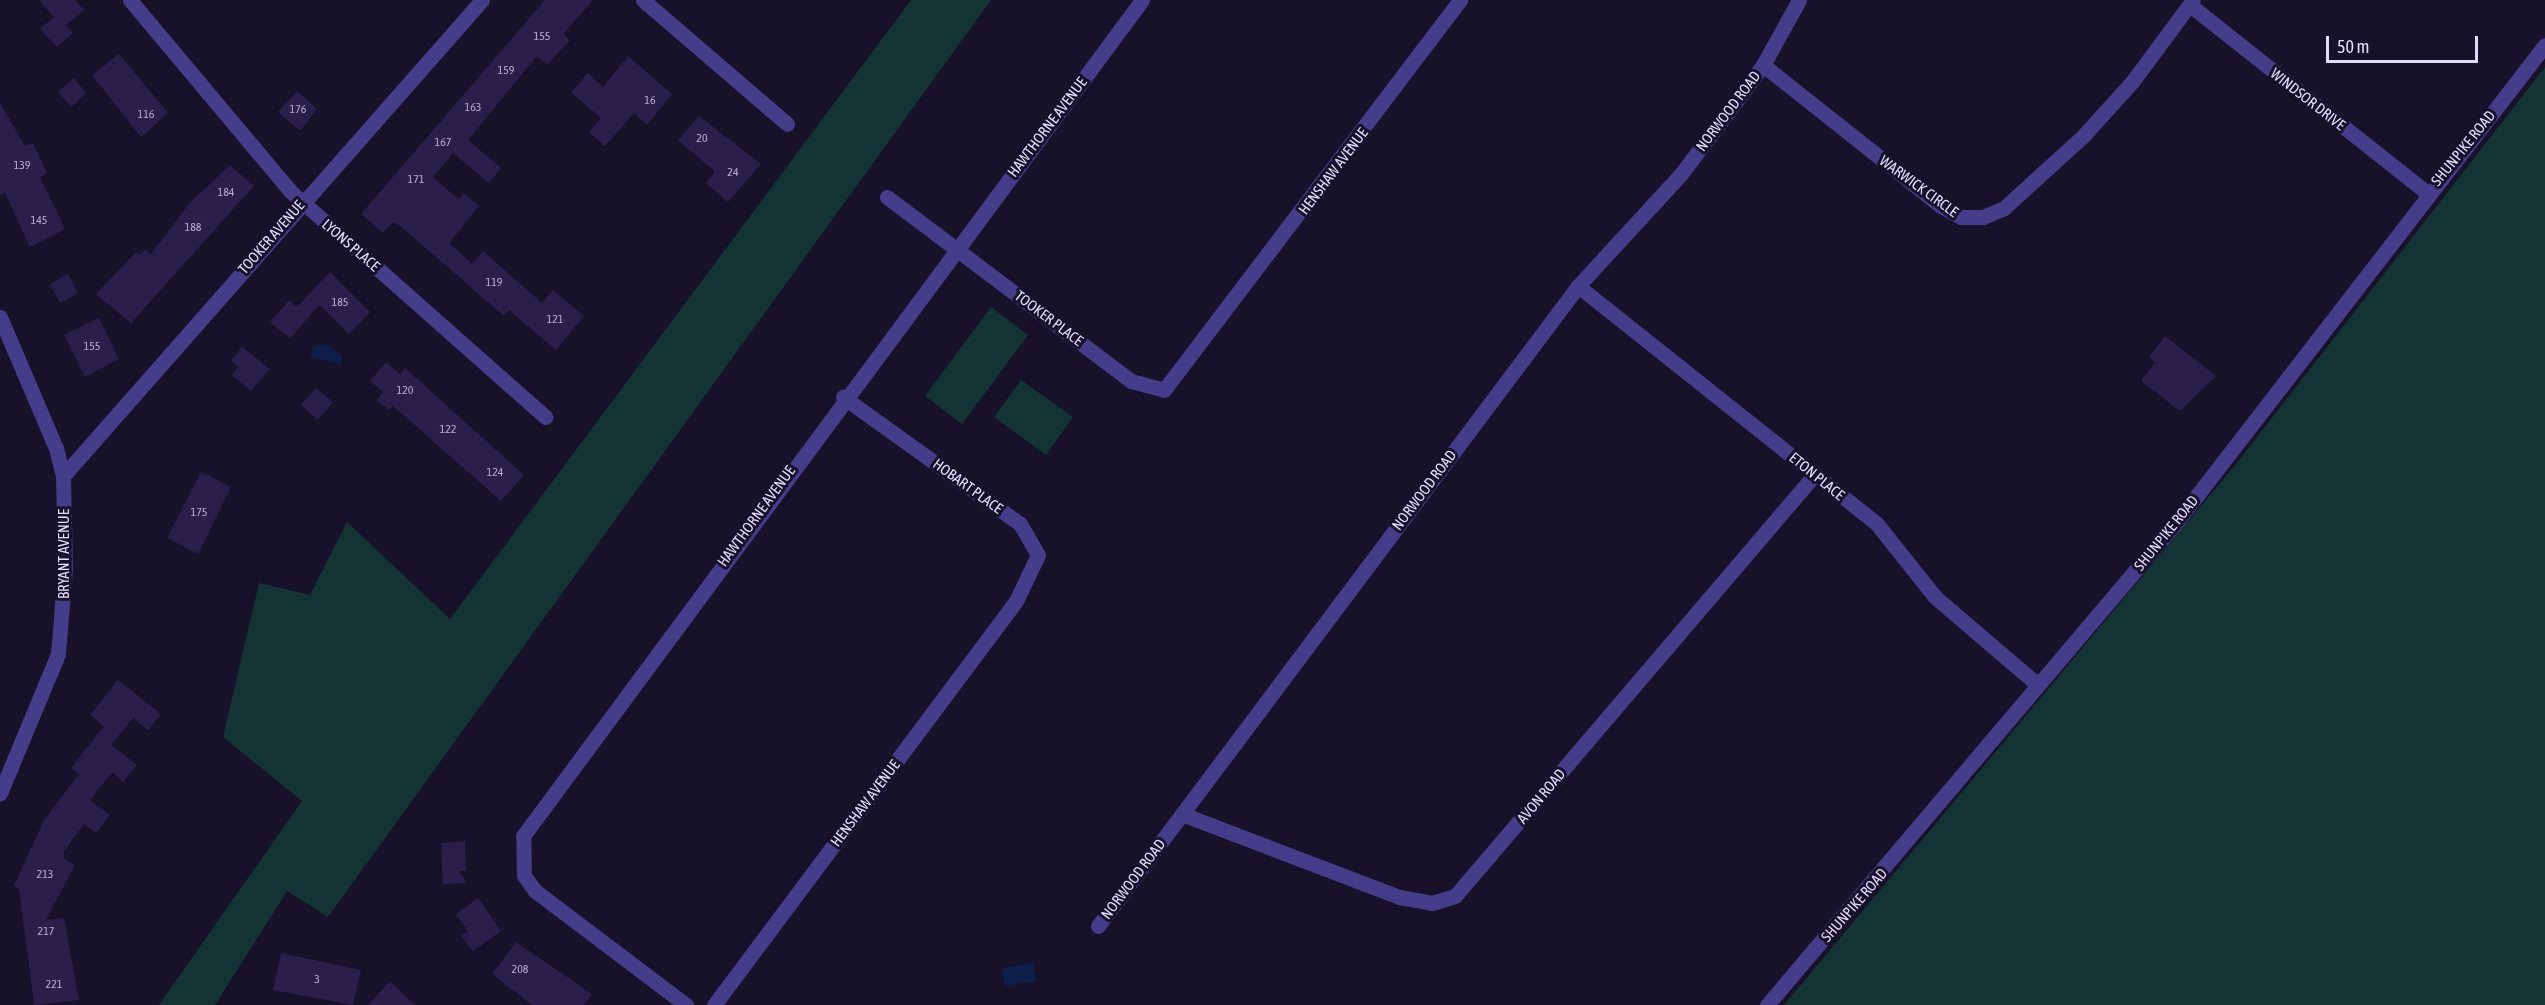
<!DOCTYPE html>
<style>
body{margin:0}
#map{position:relative;width:2545px;height:1005px;overflow:hidden;background:#17112a;font-family:"Asap Condensed",sans-serif}
div>[style]{position:absolute}
.green>*{inset:0;background:#143334}
.water>*{inset:0;background:#0c1e49}
.building>*{inset:0;background:#2a1e4b}
.minor>*{height:15px;margin:-7.5px;padding:0 7.5px;transform-origin:7.5px;border-radius:7.5px;background:#453d89}
.tertiary>*{height:15px;margin:-7.5px;padding:0 7.5px;transform-origin:7.5px;border-radius:7.5px;background:#453d89}
span{translate:-50% -50%;white-space:nowrap;text-align:center;line-height:1.15;-webkit-text-stroke:6px #17112a;paint-order:stroke}
.number-label{font-size:12px;color:#b4acd1}
.number-label span{-webkit-text-stroke-width:0}
.street-label{font-size:15px;color:#e2dbfe}
.scale{position:absolute;left:2326px;top:36px;width:152px;height:27px;box-sizing:border-box;border:3px solid #e2dbfe;border-top:0;padding-left:8px;font-size:18px;line-height:21px;white-space:nowrap;color:#e2dbfe;-webkit-text-stroke:4px #17112a;paint-order:stroke}
</style>
<div id="map">
<div class="green">
<div style="clip-path:polygon(911px 0,991px 0,328px 917px,287px 891px,215px 1005px,159px 1005px,302px 801px,223px 737px,259px 583px,310px 595px,347px 522px,450px 619px)"></div>
<div style="clip-path:polygon(2545px 67px,2545px 1005px,1784px 1005px,2236px 464px)"></div>
<div style="clip-path:polygon(991px 307px,1028px 335px,962px 424px,925px 396px)"></div>
<div style="clip-path:polygon(1021px 380px,1073px 417px,1046px 455px,994px 417px)"></div>
</div>
<div class="water">
<div style="clip-path:polygon(326px 344px,342px 356px,342px 364px,310px 357px,314px 346px)"></div>
<div style="clip-path:polygon(1033px 962px,1036px 981px,1005px 986px,1002px 968px)"></div>
</div>
<div class="building">
<div style="clip-path:polygon(39px 0,75px 0,84px 10px,66px 25px,73px 33px,57px 47px,40px 29px,54px 17px)"></div>
<div style="clip-path:polygon(545px 0,593px 0,563px 34px,570px 40px,547px 65px,537px 56px,468px 140px,501px 168px,489px 183px,453px 153px,433px 177px,458px 199px,464px 193px,479px 206px,449px 243px,472px 264px,483px 251px,542px 303px,553px 290px,584px 316px,556px 350px,509px 310px,504px 316px,399px 225px,393px 222px,383px 233px,361px 214px)"></div>
<div style="clip-path:polygon(119px 54px,168px 113px,141px 137px,92px 75px)"></div>
<div style="clip-path:polygon(628px 56px,672px 94px,647px 125px,634px 113px,605px 146px,589px 132px,601px 118px,571px 92px,588px 73px,603px 87px)"></div>
<div style="clip-path:polygon(74px 78px,86px 93px,71px 107px,58px 92px)"></div>
<div style="clip-path:polygon(297px 91px,317px 109px,300px 131px,278px 112px)"></div>
<div style="clip-path:polygon(0 103px,25px 146px,33px 143px,47px 173px,40px 177px,65px 229px,30px 247px,5px 193px,0 195px)"></div>
<div style="clip-path:polygon(699px 116px,761px 164px,728px 202px,706px 183px,715px 172px,678px 140px)"></div>
<div style="clip-path:polygon(230px 165px,254px 186px,131px 323px,96px 294px,136px 252px,140px 255px,145px 249px,151px 254px,189px 204px)"></div>
<div style="clip-path:polygon(330px 272px,370px 312px,349px 334px,319px 305px,290px 339px,270px 322px,289px 300px,297px 307px)"></div>
<div style="clip-path:polygon(68px 274px,78px 293px,60px 303px,50px 284px)"></div>
<div style="clip-path:polygon(99px 318px,119px 359px,85px 377px,64px 335px)"></div>
<div style="clip-path:polygon(2165px 336px,2216px 376px,2180px 411px,2141px 381px,2155px 362px,2149px 357px)"></div>
<div style="clip-path:polygon(242px 347px,270px 369px,251px 391px,232px 375px,238px 367px,231px 361px)"></div>
<div style="clip-path:polygon(386px 362px,400px 374px,405px 368px,524px 475px,501px 501px,393px 406px,389px 410px,377px 400px,383px 392px,370px 381px)"></div>
<div style="clip-path:polygon(316px 388px,333px 402px,318px 420px,301px 405px)"></div>
<div style="clip-path:polygon(201px 472px,231px 487px,198px 554px,167px 538px)"></div>
<div style="clip-path:polygon(118px 680px,161px 714px,148px 730px,133px 718px,111px 745px,137px 765px,123px 782px,112px 772px,90px 800px,110px 815px,96px 833px,84px 824px,64px 851px,64px 859px,75px 865px,46px 920px,64px 918px,79px 1000px,34px 1005px,19px 889px,14px 886px,44px 820px,79px 774px,71px 768px,104px 726px,90px 715px)"></div>
<div style="clip-path:polygon(465px 841px,466px 871px,459px 871px,467px 883px,443px 884px,441px 843px)"></div>
<div style="clip-path:polygon(478px 898px,501px 931px,473px 951px,461px 936px,468px 931px,456px 914px)"></div>
<div style="clip-path:polygon(516px 942px,592px 994px,584px 1005px,532px 1005px,492px 974px)"></div>
<div style="clip-path:polygon(281px 953px,361px 970px,353px 1005px,273px 990px)"></div>
<div style="clip-path:polygon(390px 981px,415px 1005px,368px 1005px)"></div>
</div>
<div class="minor">
<div style="left:130px;top:0;width:249px;rotate:50deg"></div>
<div style="left:290px;top:191px;width:341px;rotate:41.5deg"></div>
<div style="left:643px;top:0;width:190px;rotate:40.7deg"></div>
<div style="left:2190px;top:5px;width:303px;rotate:38.4deg"></div>
<div style="left:1763px;top:65px;width:227px;rotate:38.4deg"></div>
<div style="left:1941px;top:206px;width:23px;rotate:29deg"></div>
<div style="left:1961px;top:217px;width:22px"></div>
<div style="left:1983px;top:217px;width:23px;rotate:-23deg"></div>
<div style="left:2004px;top:208px;width:107px;rotate:-42.3deg"></div>
<div style="left:2083px;top:136px;width:73px;rotate:-47.8deg"></div>
<div style="left:2132px;top:82px;width:102px;rotate:-53.4deg"></div>
<div style="left:887px;top:197px;width:306px;rotate:37deg"></div>
<div style="left:1131px;top:381px;width:34px;rotate:15deg"></div>
<div style="left:1164px;top:390px;width:490px;rotate:-52.8deg"></div>
<div style="left:1578px;top:286px;width:382px;rotate:38.5deg"></div>
<div style="left:1877px;top:524px;width:93px;rotate:51.5deg"></div>
<div style="left:1935px;top:597px;width:135px;rotate:40.5deg"></div>
<div style="left:0;top:317px;width:142px;rotate:66.9deg"></div>
<div style="left:56px;top:448px;width:29px;rotate:76deg"></div>
<div style="left:63px;top:476px;width:93px;rotate:88.8deg"></div>
<div style="left:65px;top:569px;width:85px;rotate:94.7deg"></div>
<div style="left:58px;top:654px;width:151px;rotate:112.6deg"></div>
<div style="left:63px;top:476px;width:634px;rotate:-48.64deg"></div>
<div style="left:1182px;top:814px;width:232px;rotate:20.9deg"></div>
<div style="left:1399px;top:897px;width:34px;rotate:10deg"></div>
<div style="left:1432px;top:903px;width:24px;rotate:-17deg"></div>
<div style="left:1455px;top:896px;width:555px;rotate:-49.53deg"></div>
<div style="left:1098px;top:926px;width:800px;rotate:-53.13deg"></div>
<div style="left:1578px;top:286px;width:152px;rotate:-47.4deg"></div>
<div style="left:1681px;top:174px;width:136px;rotate:-53deg"></div>
<div style="left:1763px;top:65px;width:74px;rotate:-61deg"></div>
<div style="left:686px;top:1005px;width:189px;rotate:-142.9deg"></div>
<div style="left:535px;top:891px;width:19px;rotate:-125deg"></div>
<div style="left:524px;top:875px;width:39px;rotate:-91deg"></div>
<div style="left:523px;top:836px;width:1040px;rotate:-53.48deg"></div>
<div style="left:714px;top:1005px;width:504px;rotate:-53.22deg"></div>
<div style="left:1016px;top:601px;width:51px;rotate:-64.4deg"></div>
<div style="left:1038px;top:555px;width:36px;rotate:-120deg"></div>
<div style="left:1020px;top:524px;width:218px;rotate:-144.3deg"></div>
</div>
<div class="tertiary">
<div style="left:1767px;top:1005px;width:636px;rotate:-49.72deg"></div>
<div style="left:2178px;top:520px;width:600px;rotate:-52.31deg"></div>
</div>
<div class="number-label">
<span style="left:542px;top:37px">155</span>
<span style="left:506px;top:71px">159</span>
<span style="left:650px;top:101px">16</span>
<span style="left:473px;top:108px">163</span>
<span style="left:298px;top:110px">176</span>
<span style="left:146px;top:115px">116</span>
<span style="left:702px;top:139px">20</span>
<span style="left:443px;top:143px">167</span>
<span style="left:22px;top:166px">139</span>
<span style="left:733px;top:173px">24</span>
<span style="left:416px;top:180px">171</span>
<span style="left:226px;top:193px">184</span>
<span style="left:39px;top:221px">145</span>
<span style="left:193px;top:228px">188</span>
<span style="left:494px;top:283px">119</span>
<span style="left:340px;top:303px">185</span>
<span style="left:555px;top:320px">121</span>
<span style="left:92px;top:347px">155</span>
<span style="left:405px;top:391px">120</span>
<span style="left:448px;top:430px">122</span>
<span style="left:495px;top:473px">124</span>
<span style="left:199px;top:513px">175</span>
<span style="left:45px;top:875px">213</span>
<span style="left:46px;top:932px">217</span>
<span style="left:520px;top:970px">208</span>
<span style="left:317px;top:980px">3</span>
<span style="left:54px;top:985px">221</span>
</div>
<div class="street-label">
<span style="left:2308px;top:99px;rotate:38deg">WINDSOR DRIVE</span>
<span style="left:1728px;top:111px;rotate:-53deg">NORWOOD ROAD</span>
<span style="left:1047px;top:127px;rotate:-53deg">HAWTHORNE AVENUE</span>
<span style="left:2463px;top:148px;rotate:-51deg">SHUNPIKE ROAD</span>
<span style="left:1333px;top:171px;rotate:-53deg">HENSHAW AVENUE</span>
<span style="left:1919px;top:186px;rotate:36deg">WARWICK CIRCLE</span>
<span style="left:271px;top:237px;rotate:-49deg">TOOKER AVENUE</span>
<span style="left:351px;top:245px;rotate:41deg">LYONS PLACE</span>
<span style="left:1049px;top:318px;rotate:37deg">TOOKER PLACE</span>
<span style="left:1817px;top:476px;rotate:39deg">ETON PLACE</span>
<span style="left:968px;top:486px;rotate:36deg">HOBART PLACE</span>
<span style="left:1424px;top:490px;rotate:-53deg">NORWOOD ROAD</span>
<span style="left:756px;top:516px;rotate:-54deg">HAWTHORNE AVENUE</span>
<span style="left:2166px;top:533px;rotate:-51deg">SHUNPIKE ROAD</span>
<span style="left:64px;top:554px;rotate:-90deg">BRYANT AVENUE</span>
<span style="left:1541px;top:796px;rotate:-50deg">AVON ROAD</span>
<span style="left:865px;top:803px;rotate:-53deg">HENSHAW AVENUE</span>
<span style="left:1133px;top:879px;rotate:-53deg">NORWOOD ROAD</span>
<span style="left:1854px;top:905px;rotate:-49deg">SHUNPIKE ROAD</span>
</div>
<div class="scale">50 m</div>
</div>
